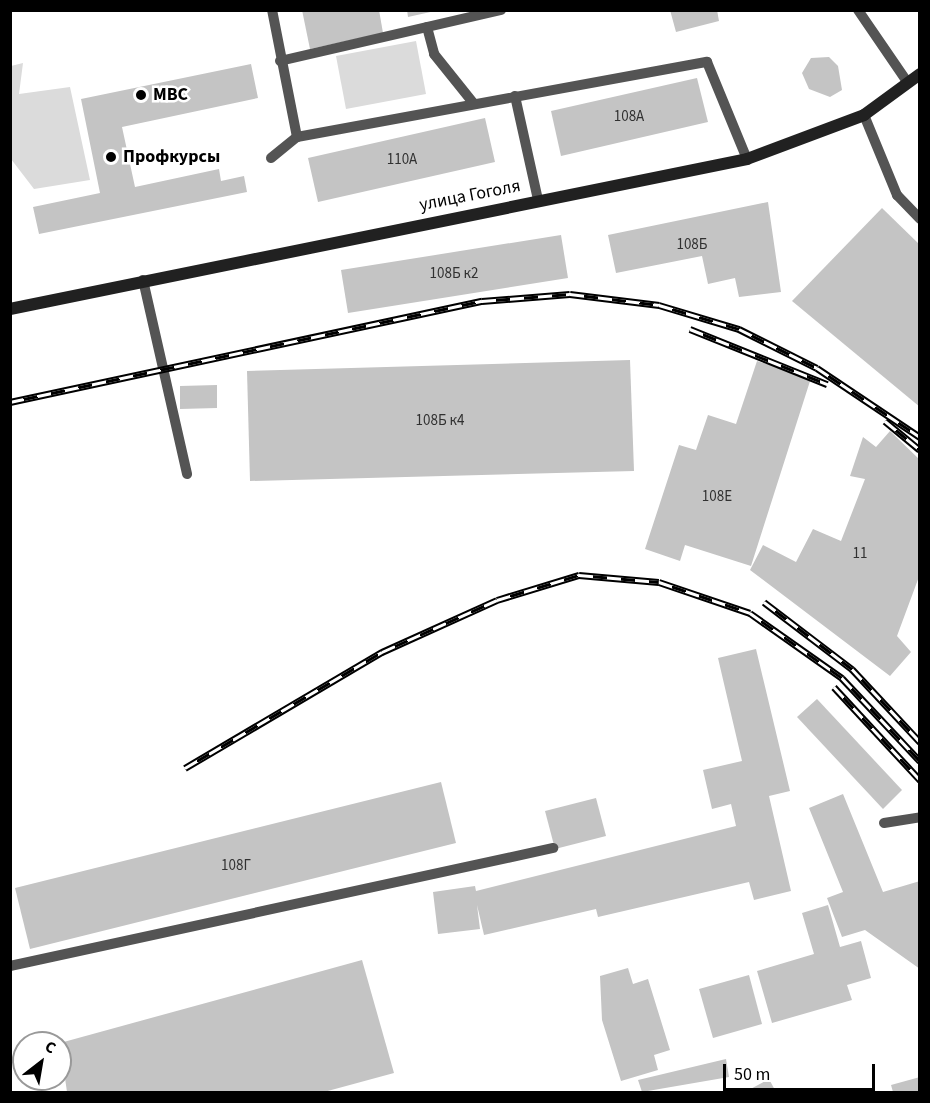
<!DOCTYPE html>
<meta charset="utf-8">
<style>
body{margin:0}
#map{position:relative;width:930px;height:1103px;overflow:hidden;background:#fff;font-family:"Source Sans 3",sans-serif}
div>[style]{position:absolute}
.green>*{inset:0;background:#dbdbdb}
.building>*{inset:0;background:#c4c4c4}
.service>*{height:10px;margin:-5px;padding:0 5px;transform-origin:5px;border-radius:5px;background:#545454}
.secondary>*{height:12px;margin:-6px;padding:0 6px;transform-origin:6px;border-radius:6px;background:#212121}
.rail>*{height:7px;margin-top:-3.5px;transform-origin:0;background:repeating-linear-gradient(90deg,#fff 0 14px,#000 0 28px);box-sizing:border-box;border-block:2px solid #000}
.dots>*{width:16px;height:16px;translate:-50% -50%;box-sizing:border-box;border:3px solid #fff;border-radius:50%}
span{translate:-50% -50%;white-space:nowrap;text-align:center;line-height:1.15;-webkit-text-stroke:5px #fff;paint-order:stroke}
.number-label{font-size:15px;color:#313131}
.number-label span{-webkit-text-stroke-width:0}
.poi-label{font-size:18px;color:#000;font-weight:700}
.left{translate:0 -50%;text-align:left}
.street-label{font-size:18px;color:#000}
.frame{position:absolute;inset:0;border:12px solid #000;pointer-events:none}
.north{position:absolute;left:12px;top:1031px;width:60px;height:60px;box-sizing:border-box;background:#fff;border:2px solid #999;border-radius:50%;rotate:31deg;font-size:16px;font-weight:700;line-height:24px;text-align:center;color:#000}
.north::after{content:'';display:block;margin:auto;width:21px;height:27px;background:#000;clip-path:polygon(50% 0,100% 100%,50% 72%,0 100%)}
.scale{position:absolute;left:723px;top:1064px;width:152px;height:27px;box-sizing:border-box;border:3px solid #000;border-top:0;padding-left:8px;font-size:18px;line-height:21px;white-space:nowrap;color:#000;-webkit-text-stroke:4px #fff;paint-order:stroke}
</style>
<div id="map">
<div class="green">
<div style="clip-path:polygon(416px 41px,426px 94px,346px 109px,336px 56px)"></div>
<div style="clip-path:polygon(23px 63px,19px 94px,70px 87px,90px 180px,34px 189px,11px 159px,11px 66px)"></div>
</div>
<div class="building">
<div style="clip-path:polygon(302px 10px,379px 10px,383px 33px,310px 49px)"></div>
<div style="clip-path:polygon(407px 10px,435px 10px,435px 11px,408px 17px)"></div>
<div style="clip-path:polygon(670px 10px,717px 10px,719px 21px,676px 32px)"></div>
<div style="clip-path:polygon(829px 57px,838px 66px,842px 90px,830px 97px,809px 89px,802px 73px,811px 58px)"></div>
<div style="clip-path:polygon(251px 64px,258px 98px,122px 127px,135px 187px,219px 169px,221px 181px,244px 176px,247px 192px,39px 234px,33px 207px,100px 193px,81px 99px)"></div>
<div style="clip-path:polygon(697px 78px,708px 122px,561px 156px,551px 111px)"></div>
<div style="clip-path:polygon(485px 118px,495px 162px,318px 202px,308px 158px)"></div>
<div style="clip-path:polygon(768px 202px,781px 292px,739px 297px,735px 278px,708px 284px,702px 256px,616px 273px,608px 235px)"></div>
<div style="clip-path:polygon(882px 208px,920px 245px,920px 407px,792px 301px)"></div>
<div style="clip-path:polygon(561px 235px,568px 278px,348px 313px,341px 270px)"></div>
<div style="clip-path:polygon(630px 360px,634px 471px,250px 481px,247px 371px)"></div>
<div style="clip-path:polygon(757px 361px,811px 378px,751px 566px,685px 545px,680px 561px,645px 549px,679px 445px,696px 450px,708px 415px,736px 424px)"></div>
<div style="clip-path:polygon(217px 385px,217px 408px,180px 409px,180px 386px)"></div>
<div style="clip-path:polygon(890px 431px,920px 460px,920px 574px,897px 636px,911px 652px,890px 676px,750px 570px,763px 545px,796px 562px,813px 529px,841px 541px,865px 479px,850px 476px,863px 437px,876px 447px)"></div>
<div style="clip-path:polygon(756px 649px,790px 791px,769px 796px,791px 891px,754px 900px,749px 882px,598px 917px,596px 909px,484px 935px,477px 905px,480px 929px,438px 934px,433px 892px,475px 886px,476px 891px,736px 826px,731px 804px,712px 809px,703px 770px,742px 761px,718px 658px)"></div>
<div style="clip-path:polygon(817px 699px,902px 790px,883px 809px,797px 717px)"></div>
<div style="clip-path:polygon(441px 782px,456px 843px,30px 949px,15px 888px)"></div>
<div style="clip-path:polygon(843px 794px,883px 892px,920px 881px,920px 969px,865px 930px,842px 937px,827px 898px,843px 892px,809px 808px)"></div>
<div style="clip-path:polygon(596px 798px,606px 836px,555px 849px,545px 811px)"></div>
<div style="clip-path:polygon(828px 905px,840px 947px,861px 941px,871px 978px,847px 985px,852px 1000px,772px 1023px,757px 971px,814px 954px,802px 913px)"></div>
<div style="clip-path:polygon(362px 960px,394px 1073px,324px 1092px,67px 1092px,60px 1043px)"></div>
<div style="clip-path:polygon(628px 968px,633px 984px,648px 979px,670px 1050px,654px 1055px,658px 1070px,621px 1081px,602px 1020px,600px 976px)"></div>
<div style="clip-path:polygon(749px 975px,762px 1024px,713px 1038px,699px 989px)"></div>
<div style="clip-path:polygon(726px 1059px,729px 1077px,642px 1092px,638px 1080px)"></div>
<div style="clip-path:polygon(920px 1077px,920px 1092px,893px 1092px,891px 1085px)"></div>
<div style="clip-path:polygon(769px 1079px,776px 1092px,745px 1092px)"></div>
</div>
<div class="service">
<div style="left:858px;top:10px;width:88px;rotate:55.6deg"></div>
<div style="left:427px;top:27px;width:28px;rotate:75deg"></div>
<div style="left:434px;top:54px;width:64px;rotate:51.3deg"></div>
<div style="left:280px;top:61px;width:227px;rotate:-13deg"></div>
<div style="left:515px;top:96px;width:107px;rotate:77.5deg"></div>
<div style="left:864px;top:115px;width:87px;rotate:67.6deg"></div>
<div style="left:897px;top:195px;width:33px;rotate:46deg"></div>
<div style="left:297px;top:137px;width:417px;rotate:-10.4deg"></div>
<div style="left:707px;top:62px;width:105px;rotate:67.6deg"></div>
<div style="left:271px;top:158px;width:33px;rotate:-39deg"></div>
<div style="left:297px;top:137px;width:129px;rotate:-101.1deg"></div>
<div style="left:143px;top:280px;width:199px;rotate:77.2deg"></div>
<div style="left:884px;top:823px;width:36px;rotate:-9deg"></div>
<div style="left:10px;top:966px;width:556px;rotate:-12.26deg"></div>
</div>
<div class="secondary">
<div style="left:10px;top:309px;width:752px;rotate:-11.5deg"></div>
<div style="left:747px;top:159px;width:125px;rotate:-20.6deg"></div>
<div style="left:864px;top:115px;width:69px;rotate:-36.2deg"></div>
</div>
<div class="rail">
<div style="left:690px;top:329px;width:148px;rotate:21.9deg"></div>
<div style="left:10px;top:402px;width:483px;rotate:-12.1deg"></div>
<div style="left:482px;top:301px;width:88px;rotate:-4.5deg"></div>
<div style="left:570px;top:294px;width:90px;rotate:7deg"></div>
<div style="left:659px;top:305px;width:84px;rotate:16.7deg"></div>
<div style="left:739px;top:329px;width:87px;rotate:26.6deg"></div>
<div style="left:817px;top:368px;width:124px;rotate:33.8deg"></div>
<div style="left:885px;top:421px;width:45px;rotate:39.6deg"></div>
<div style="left:764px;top:602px;width:111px;rotate:37.3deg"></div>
<div style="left:852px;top:669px;width:100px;rotate:47deg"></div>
<div style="left:834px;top:687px;width:127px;rotate:47.2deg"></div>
<div style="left:185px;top:768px;width:229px;rotate:-30.5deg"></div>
<div style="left:382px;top:652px;width:126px;rotate:-24.3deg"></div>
<div style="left:497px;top:600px;width:86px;rotate:-17deg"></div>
<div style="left:579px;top:575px;width:80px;rotate:5deg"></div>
<div style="left:659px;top:582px;width:96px;rotate:18.8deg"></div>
<div style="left:750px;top:613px;width:113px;rotate:35.2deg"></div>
<div style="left:842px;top:678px;width:114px;rotate:46.8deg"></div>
</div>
<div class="dots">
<div style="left:141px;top:95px;background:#000"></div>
<div style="left:111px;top:157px;background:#000"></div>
</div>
<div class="number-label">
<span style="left:629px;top:117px">108А</span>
<span style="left:402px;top:160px">110А</span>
<span style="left:692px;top:245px">108Б</span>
<span style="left:454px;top:274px">108Б к2</span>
<span style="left:440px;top:421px">108Б к4</span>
<span style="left:717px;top:497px">108Е</span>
<span style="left:860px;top:554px">11</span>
<span style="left:236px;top:866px">108Г</span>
</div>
<div class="poi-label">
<span class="left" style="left:153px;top:95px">МВС</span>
<span class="left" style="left:123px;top:157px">Профкурсы</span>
</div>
<div class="street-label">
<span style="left:470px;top:196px;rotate:-11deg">улица Гоголя</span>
</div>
<div class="frame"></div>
<div class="north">С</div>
<div class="scale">50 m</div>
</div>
